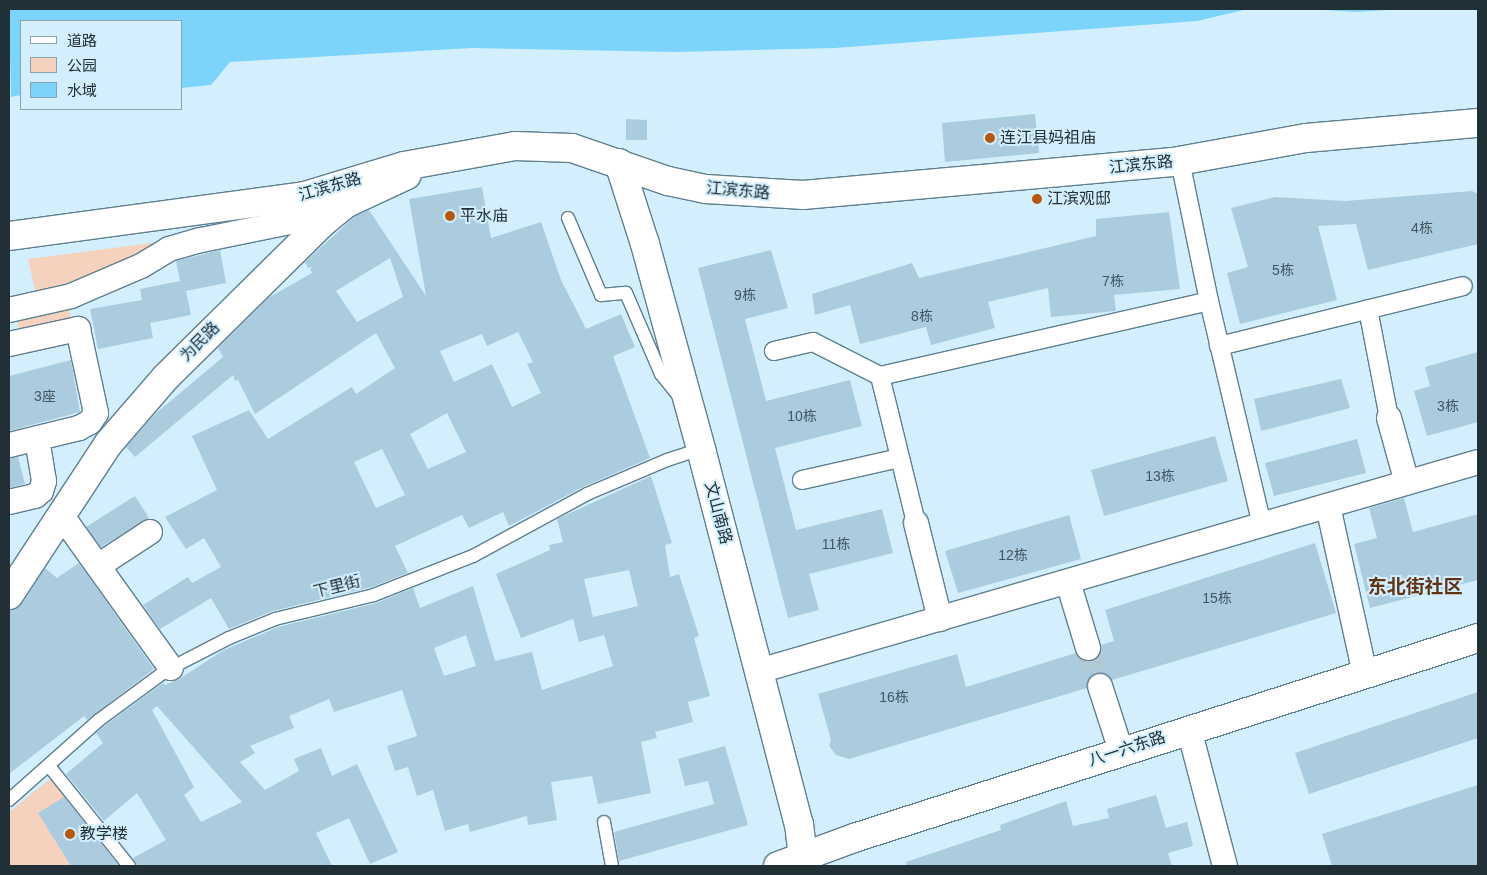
<!DOCTYPE html>
<meta charset="utf-8">
<style>
body{margin:0}
#map{position:relative;width:1487px;height:875px;overflow:hidden;background:#d3effd;font-family:Helvetica,"Noto Sans SC",sans-serif}
div>[style]{position:absolute}
.green>*{inset:0;background:#f5d2be}
.water>*{inset:0;background:#7cd4fc}
.building>*{inset:0;background:#aaccde}
.minor-tunnel>*{height:24px;margin-top:-12px;transform-origin:0;background:repeating-linear-gradient(90deg,#afc9d5 0 24px,transparent 0 36px)}
.roads{filter:drop-shadow(1px 0 #5f7f8f) drop-shadow(-1px 0 #5f7f8f) drop-shadow(0 1px #5f7f8f) drop-shadow(0 -1px #5f7f8f)}
.service>*{height:12px;margin:-6px;padding:0 6px;transform-origin:6px;border-radius:6px;background:#fff}
.pedestrian>*{height:18px;margin:-9px;padding:0 9px;transform-origin:9px;border-radius:9px;background:#fff}
.minor>*{height:24px;margin:-12px;padding:0 12px;transform-origin:12px;border-radius:12px;background:#fff}
.tertiary>*{height:28px;margin:-14px;padding:0 14px;transform-origin:14px;border-radius:14px;background:#fff}
.secondary>*{height:28px;margin:-14px;padding:0 14px;transform-origin:14px;border-radius:14px;background:#fff}
.dots>*{width:14px;height:14px;translate:-50% -50%;box-sizing:border-box;border:2px solid #d3effd;border-radius:50%}
span{translate:-50% -50%;white-space:nowrap;text-align:center;line-height:1.15;-webkit-text-stroke:4px #d3effd;paint-order:stroke}
.number-label{font-size:14px;color:#435660}
.number-label span{-webkit-text-stroke-width:0}
.poi-label{font-size:16px;color:#212f36}
.left{translate:0 -50%;text-align:left}
.street-label{font-size:16px;color:#212f36}
.quarter-label{font-size:19px;color:#613213;font-weight:700}
.frame{position:absolute;inset:0;border:10px solid #212f36;pointer-events:none}
.legend{position:absolute;left:20px;top:20px;width:162px;height:90px;box-sizing:border-box;background:#d3effd;border:1px solid #8ca2ad;margin:0;padding:6px 9px;list-style:none;font-size:15px;color:#212f36}
.legend li{display:flex;align-items:center;gap:10px;height:25px}
.legend b{width:25px;border:1px solid #8ca2ad}
</style>
<div id="map">
<div class="green">
<div style="clip-path:polygon(167px 241px,69px 288px,36px 295px,28px 259px)"></div>
<div style="clip-path:polygon(68px 304px,72px 325px,20px 335px,16px 314px)"></div>
<div style="clip-path:polygon(50px 779px,68px 795px,39px 813px,71px 866px,9px 866px,9px 812px)"></div>
</div>
<div class="water">
<div style="clip-path:polygon(9px 9px,1248px 9px,1197px 21px,835px 48px,676px 52px,472px 48px,230px 62px,211px 85px,181px 88px,181px 21px,21px 21px,21px 95px,11px 97px)"></div>
<div style="clip-path:polygon(1311px 9px,1403px 9px,1356px 12px)"></div>
</div>
<div class="building">
<div style="clip-path:polygon(1035px 114px,1039px 153px,945px 162px,942px 123px)"></div>
<div style="clip-path:polygon(626px 119px,647px 120px,647px 140px,626px 140px)"></div>
<div style="clip-path:polygon(evenodd,482px 187px,491px 238px,541px 222px,561px 280px,586px 329px,621px 314px,635px 347px,613px 356px,650px 458px,583px 487px,509px 526px,503px 512px,469px 528px,462px 515px,395px 546px,408px 573px,372px 587px,273px 611px,229px 629px,211px 598px,160px 629px,143px 605px,188px 577px,192px 583px,221px 567px,204px 538px,186px 549px,165px 517px,217px 490px,192px 436px,249px 410px,268px 439px,352px 387px,356px 394px,395px 368px,376px 333px,255px 414px,238px 380px,235px 381px,233px 375px,135px 457px,126px 447px,154px 415px,223px 357px,218px 348px,268px 298px,312px 273px,310px 269px,314px 266px,308px 268px,305px 262px,355px 216px,369px 210px,426px 296px,409px 199px,482px 187px,390px 258px,403px 297px,357px 322px,336px 291px,390px 258px,482px 187px,518px 332px,533px 362px,527px 364px,541px 393px,512px 407px,492px 364px,454px 382px,440px 351px,482px 334px,487px 346px,518px 332px,482px 187px,447px 413px,466px 452px,428px 469px,410px 434px,447px 413px,482px 187px,382px 449px,405px 495px,376px 508px,354px 462px,382px 449px)"></div>
<div style="clip-path:polygon(1472px 191px,1478px 194px,1478px 244px,1368px 270px,1356px 224px,1318px 226px,1337px 300px,1240px 324px,1227px 273px,1248px 267px,1231px 208px,1275px 197px,1345px 201px)"></div>
<div style="clip-path:polygon(1169px 212px,1180px 289px,1114px 295px,1116px 311px,1051px 317px,1048px 288px,988px 302px,995px 328px,931px 345px,926px 327px,860px 344px,850px 305px,815px 315px,812px 294px,912px 263px,919px 278px,1096px 236px,1096px 219px)"></div>
<div style="clip-path:polygon(220px 250px,226px 283px,186px 291px,191px 315px,150px 323px,153px 338px,98px 349px,90px 309px,142px 300px,140px 289px,180px 281px,176px 261px)"></div>
<div style="clip-path:polygon(771px 250px,788px 308px,745px 319px,766px 401px,850px 380px,862px 426px,775px 448px,796px 530px,882px 509px,893px 553px,809px 574px,819px 610px,788px 618px,698px 268px)"></div>
<div style="clip-path:polygon(1478px 352px,1478px 422px,1427px 436px,1414px 391px,1430px 386px,1425px 367px)"></div>
<div style="clip-path:polygon(71px 360px,80px 412px,9px 431px,9px 376px)"></div>
<div style="clip-path:polygon(1341px 379px,1350px 408px,1261px 431px,1254px 399px)"></div>
<div style="clip-path:polygon(1215px 436px,1228px 481px,1104px 516px,1091px 470px)"></div>
<div style="clip-path:polygon(1357px 439px,1366px 473px,1274px 496px,1265px 463px)"></div>
<div style="clip-path:polygon(18px 457px,25px 484px,9px 488px,9px 458px)"></div>
<div style="clip-path:polygon(evenodd,651px 476px,672px 543px,665px 545px,670px 577px,679px 574px,699px 636px,694px 638px,710px 696px,688px 702px,693px 722px,655px 732px,657px 738px,641px 742px,651px 793px,598px 804px,592px 776px,551px 782px,557px 820px,528px 825px,527px 816px,470px 832px,468px 824px,445px 831px,433px 790px,417px 796px,408px 767px,395px 771px,387px 746px,417px 736px,402px 690px,334px 712px,329px 699px,289px 716px,294px 728px,250px 746px,255px 753px,240px 762px,265px 790px,299px 771px,294px 759px,321px 748px,332px 776px,357px 764px,398px 852px,370px 864px,349px 818px,316px 833px,332px 866px,137px 866px,133px 858px,166px 840px,137px 793px,104px 821px,66px 774px,103px 743px,96px 733px,104px 726px,163px 683px,165px 685px,179px 679px,224px 650px,278px 627px,376px 603px,413px 588px,420px 608px,473px 586px,495px 661px,532px 652px,542px 690px,613px 666px,604px 635px,579px 642px,573px 619px,521px 638px,496px 574px,550px 550px,549px 545px,563px 542px,557px 519px,651px 476px,629px 570px,638px 606px,593px 617px,584px 579px,629px 570px,651px 476px,466px 635px,476px 666px,444px 676px,434px 648px,466px 635px,651px 476px,157px 706px,210px 766px,242px 802px,201px 822px,184px 795px,194px 787px,152px 710px,157px 706px)"></div>
<div style="clip-path:polygon(135px 496px,149px 518px,101px 547px,86px 527px)"></div>
<div style="clip-path:polygon(1404px 498px,1413px 532px,1478px 514px,1478px 580px,1370px 608px,1354px 544px,1377px 538px,1369px 508px)"></div>
<div style="clip-path:polygon(1069px 515px,1081px 559px,958px 593px,945px 551px)"></div>
<div style="clip-path:polygon(1315px 543px,1336px 613px,1112px 680px,1103px 673px,1096px 673px,1090px 677px,1087px 688px,849px 759px,836px 755px,829px 746px,831px 740px,818px 694px,957px 654px,966px 687px,1076px 653px,1084px 661px,1092px 661px,1098px 657px,1101px 645px,1114px 641px,1105px 610px)"></div>
<div style="clip-path:polygon(79px 563px,154px 669px,87px 720px,84px 716px,9px 774px,9px 611px,22px 604px,45px 568px,57px 578px)"></div>
<div style="clip-path:polygon(1478px 692px,1478px 738px,1309px 794px,1295px 753px)"></div>
<div style="clip-path:polygon(725px 746px,748px 825px,619px 861px,614px 832px,714px 804px,708px 781px,685px 786px,678px 759px)"></div>
<div style="clip-path:polygon(1478px 785px,1478px 866px,1332px 866px,1322px 834px)"></div>
<div style="clip-path:polygon(1156px 795px,1166px 828px,1187px 822px,1193px 846px,1168px 853px,1172px 866px,907px 866px,906px 862px,1001px 830px,1000px 825px,1066px 801px,1073px 826px,1109px 818px,1107px 809px)"></div>
<div style="clip-path:polygon(64px 797px,119px 866px,71px 866px,38px 813px)"></div>
</div>
<div class="minor-tunnel">
<div style="left:1088px;top:648px;width:40px;rotate:72deg"></div>
</div>
<div class="roads">
<div class="service">
<div style="left:568px;top:218px;width:84px;rotate:66.8deg"></div>
<div style="left:601px;top:295px;width:25px;rotate:-5deg"></div>
<div style="left:626px;top:293px;width:88px;rotate:66.6deg"></div>
<div style="left:661px;top:374px;width:28px;rotate:51deg"></div>
<div style="left:49px;top:766px;width:128px;rotate:51.3deg"></div>
<div style="left:9px;top:800px;width:120px;rotate:-41.6deg"></div>
<div style="left:99px;top:720px;width:84px;rotate:-36.3deg"></div>
<div style="left:167px;top:670px;width:70px;rotate:-27.3deg"></div>
<div style="left:229px;top:638px;width:50px;rotate:-22.4deg"></div>
<div style="left:275px;top:619px;width:102px;rotate:-13.6deg"></div>
<div style="left:374px;top:595px;width:106px;rotate:-21.5deg"></div>
<div style="left:473px;top:556px;width:130px;rotate:-28.5deg"></div>
<div style="left:587px;top:494px;width:87px;rotate:-23deg"></div>
<div style="left:667px;top:460px;width:36px;rotate:-18deg"></div>
<div style="left:604px;top:822px;width:45px;rotate:79.7deg"></div>
</div>
<div class="pedestrian">
<div style="left:1180px;top:161px;width:143px;rotate:78.3deg"></div>
<div style="left:1209px;top:301px;width:230px;rotate:76.7deg"></div>
<div style="left:1368px;top:309px;width:111px;rotate:79.1deg"></div>
<div style="left:1219px;top:346px;width:251px;rotate:-13.8deg"></div>
<div style="left:774px;top:351px;width:40px;rotate:-13deg"></div>
<div style="left:813px;top:342px;width:75px;rotate:26.9deg"></div>
<div style="left:880px;top:376px;width:337px;rotate:-12.8deg"></div>
<div style="left:880px;top:376px;width:151px;rotate:76.2deg"></div>
<div style="left:802px;top:480px;width:100px;rotate:-12.7deg"></div>
</div>
<div class="minor">
<div style="left:9px;top:310px;width:64px;rotate:-12.7deg"></div>
<div style="left:71px;top:296px;width:76px;rotate:-23.2deg"></div>
<div style="left:141px;top:266px;width:33px;rotate:-31deg"></div>
<div style="left:169px;top:249px;width:33px;rotate:-16deg"></div>
<div style="left:201px;top:240px;width:136px;rotate:-11.5deg"></div>
<div style="left:9px;top:344px;width:71px;rotate:-12.3deg"></div>
<div style="left:78px;top:329px;width:86px;rotate:77.9deg"></div>
<div style="left:96px;top:413px;width:11px;rotate:124deg"></div>
<div style="left:90px;top:422px;width:13px;rotate:151deg"></div>
<div style="left:79px;top:428px;width:72px;rotate:166.3deg"></div>
<div style="left:1389px;top:418px;width:67px;rotate:74.5deg"></div>
<div style="left:9px;top:502px;width:27px;rotate:-13deg"></div>
<div style="left:35px;top:496px;width:8px;rotate:-40deg"></div>
<div style="left:41px;top:491px;width:10px;rotate:-73deg"></div>
<div style="left:44px;top:481px;width:43px;rotate:-99.5deg"></div>
<div style="left:1328px;top:506px;width:172px;rotate:77.6deg"></div>
<div style="left:62px;top:516px;width:187px;rotate:54.4deg"></div>
<div style="left:916px;top:523px;width:99px;rotate:76deg"></div>
<div style="left:98px;top:566px;width:62px;rotate:-33.2deg"></div>
<div style="left:1068px;top:582px;width:69px;rotate:73.1deg"></div>
<div style="left:759px;top:671px;width:749px;rotate:-16.21deg"></div>
<div style="left:1100px;top:686px;width:68px;rotate:72.1deg"></div>
<div style="left:1189px;top:729px;width:142px;rotate:75.3deg"></div>
</div>
<div class="tertiary">
<div style="left:9px;top:595px;width:182px;rotate:-56.7deg"></div>
<div style="left:109px;top:443px;width:87px;rotate:-49.2deg"></div>
<div style="left:166px;top:377px;width:221px;rotate:-44.6deg"></div>
<div style="left:323px;top:222px;width:28px;rotate:-39deg"></div>
<div style="left:345px;top:204px;width:68px;rotate:-25.1deg"></div>
<div style="left:778px;top:866px;width:81px;rotate:-20.2deg"></div>
<div style="left:854px;top:838px;width:655px;rotate:-17.77deg"></div>
</div>
<div class="secondary">
<div style="left:619px;top:163px;width:85px;rotate:72.2deg"></div>
<div style="left:645px;top:244px;width:213px;rotate:74.7deg"></div>
<div style="left:701px;top:449px;width:388px;rotate:75.4deg"></div>
<div style="left:799px;top:824px;width:42px;rotate:83.2deg"></div>
<div style="left:9px;top:236px;width:299px;rotate:-7.7deg"></div>
<div style="left:305px;top:196px;width:103px;rotate:-16.9deg"></div>
<div style="left:404px;top:166px;width:113px;rotate:-10.2deg"></div>
<div style="left:515px;top:146px;width:57px;rotate:2deg"></div>
<div style="left:572px;top:148px;width:102px;rotate:19deg"></div>
<div style="left:668px;top:181px;width:39px;rotate:12deg"></div>
<div style="left:706px;top:189px;width:97px;rotate:3.5deg"></div>
<div style="left:803px;top:195px;width:371px;rotate:-5.1deg"></div>
<div style="left:1173px;top:162px;width:135px;rotate:-10.2deg"></div>
<div style="left:1306px;top:138px;width:173px;rotate:-5deg"></div>
</div>
</div>
<div class="dots">
<div style="left:990px;top:138px;background:#b7580b"></div>
<div style="left:1037px;top:199px;background:#b7580b"></div>
<div style="left:450px;top:216px;background:#b7580b"></div>
<div style="left:70px;top:834px;background:#b7580b"></div>
</div>
<div class="number-label">
<span style="left:1422px;top:228px">4栋</span>
<span style="left:1283px;top:270px">5栋</span>
<span style="left:1113px;top:281px">7栋</span>
<span style="left:745px;top:295px">9栋</span>
<span style="left:922px;top:316px">8栋</span>
<span style="left:45px;top:396px">3座</span>
<span style="left:1448px;top:406px">3栋</span>
<span style="left:802px;top:416px">10栋</span>
<span style="left:1160px;top:476px">13栋</span>
<span style="left:836px;top:544px">11栋</span>
<span style="left:1013px;top:555px">12栋</span>
<span style="left:1217px;top:598px">15栋</span>
<span style="left:894px;top:697px">16栋</span>
</div>
<div class="poi-label">
<span class="left" style="left:1000px;top:138px">连江县妈祖庙</span>
<span class="left" style="left:1047px;top:199px">江滨观邸</span>
<span class="left" style="left:460px;top:216px">平水庙</span>
<span class="left" style="left:80px;top:834px">教学楼</span>
</div>
<div class="street-label">
<span style="left:1141px;top:165px;rotate:-6deg">江滨东路</span>
<span style="left:330px;top:187px;rotate:-16deg">江滨东路</span>
<span style="left:738px;top:191px;rotate:5deg">江滨东路</span>
<span style="left:200px;top:342px;rotate:-45deg">为民路</span>
<span style="left:718px;top:513px;rotate:75deg">文山南路</span>
<span style="left:337px;top:587px;rotate:-14deg">下里街</span>
<span style="left:1127px;top:749px;rotate:-18deg">八一六东路</span>
</div>
<div class="quarter-label">
<span style="left:1415px;top:587px">东北街社区</span>
</div>
<div class="frame"></div>
<ul class="legend">
<li><b style="height:6px;background:#fff"></b>道路</li>
<li><b style="height:14px;background:#f5d2be"></b>公园</li>
<li><b style="height:14px;background:#7cd4fc"></b>水域</li>
</ul>
</div>
